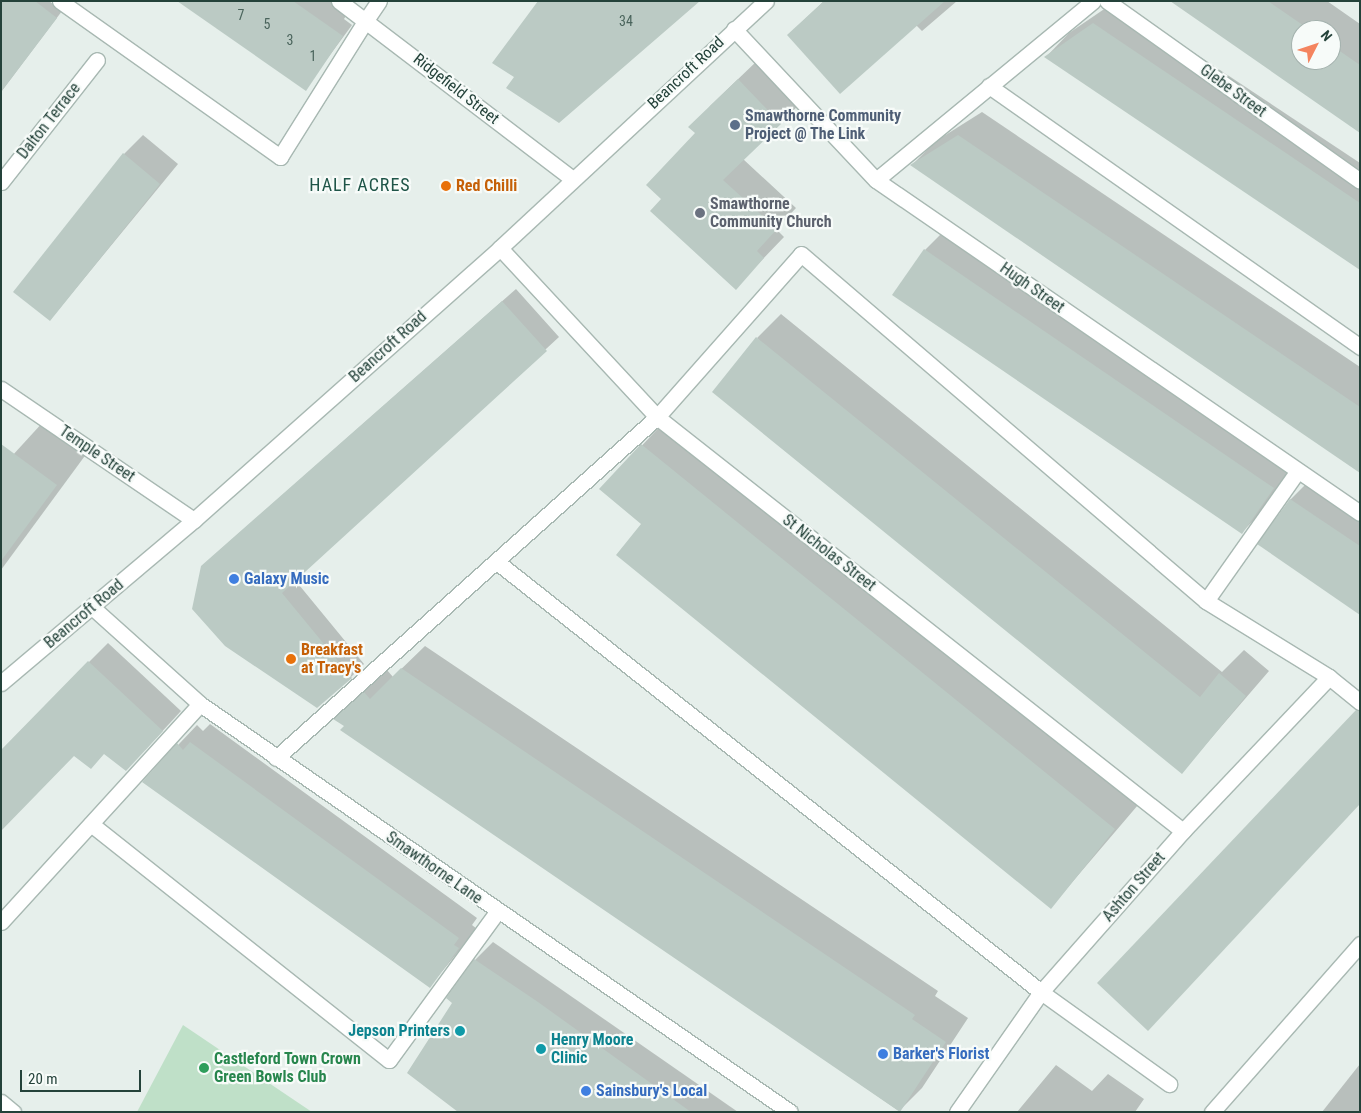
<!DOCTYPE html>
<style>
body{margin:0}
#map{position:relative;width:1361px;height:1113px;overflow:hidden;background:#e6efeb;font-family:"Roboto Condensed",sans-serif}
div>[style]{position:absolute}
.green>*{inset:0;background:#bfe0c8}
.shadow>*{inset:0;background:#0003}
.building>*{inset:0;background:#bbcac4}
.roads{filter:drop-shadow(1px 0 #a8b8b2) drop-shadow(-1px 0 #a8b8b2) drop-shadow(0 1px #a8b8b2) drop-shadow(0 -1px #a8b8b2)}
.lane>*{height:15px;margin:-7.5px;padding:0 7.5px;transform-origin:7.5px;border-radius:7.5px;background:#fff}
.street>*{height:15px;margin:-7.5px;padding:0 7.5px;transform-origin:7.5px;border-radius:7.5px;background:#fff}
.dots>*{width:14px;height:14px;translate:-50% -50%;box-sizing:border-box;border:2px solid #f7fbf9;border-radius:50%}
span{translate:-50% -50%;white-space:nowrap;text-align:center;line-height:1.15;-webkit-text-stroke:4.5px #f7fbf9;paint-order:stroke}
.number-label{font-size:14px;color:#4a645c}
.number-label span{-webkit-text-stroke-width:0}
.street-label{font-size:16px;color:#24423a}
.service-label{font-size:16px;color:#4e5e75;font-weight:700}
.left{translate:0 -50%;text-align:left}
.food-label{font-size:16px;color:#c56008;font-weight:700}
.worship-label{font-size:16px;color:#5b616d;font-weight:700}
.shop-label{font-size:16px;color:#366cbe;font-weight:700}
.culture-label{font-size:16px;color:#0d838f;font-weight:700}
.right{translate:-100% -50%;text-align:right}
.leisure-label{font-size:16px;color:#27864d;font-weight:700}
.neighbourhood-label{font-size:18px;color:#1f5548;letter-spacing:1px}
.frame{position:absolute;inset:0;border:2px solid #24423a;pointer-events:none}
.north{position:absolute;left:1291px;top:20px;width:50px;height:50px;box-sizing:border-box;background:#f7fbf9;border:1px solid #a3b1ad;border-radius:50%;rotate:49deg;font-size:14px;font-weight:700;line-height:20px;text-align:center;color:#24423a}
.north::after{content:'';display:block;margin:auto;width:18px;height:22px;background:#f4845f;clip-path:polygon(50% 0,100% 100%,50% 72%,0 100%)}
.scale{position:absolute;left:20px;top:1070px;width:121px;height:22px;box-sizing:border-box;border:2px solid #24423a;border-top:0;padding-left:6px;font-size:15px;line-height:18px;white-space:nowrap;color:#24423a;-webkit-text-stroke:4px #f7fbf9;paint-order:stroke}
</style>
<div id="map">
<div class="green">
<div style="clip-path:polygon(183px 1025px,312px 1112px,137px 1112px)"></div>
</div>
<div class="shadow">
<div style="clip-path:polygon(1px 1px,49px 1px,62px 11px,1px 92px)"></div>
<div style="clip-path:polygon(179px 1px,349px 1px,353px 5px,344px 19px,352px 25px,305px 89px)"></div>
<div style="clip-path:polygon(824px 1px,957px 1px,922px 31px,916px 25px,788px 35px)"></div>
<div style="clip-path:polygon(1116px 1px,1360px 163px,1360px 269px,1046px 57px,1069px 33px)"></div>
<div style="clip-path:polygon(evenodd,1173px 1px,1327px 1px,1360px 24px,1360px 131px,1173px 1px,1301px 30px,1331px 30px,1331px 60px,1301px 60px,1301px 30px)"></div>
<div style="clip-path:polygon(759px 59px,801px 103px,743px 159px,796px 208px,776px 229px,784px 237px,735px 288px,663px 199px,710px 106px)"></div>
<div style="clip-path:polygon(982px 112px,1360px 367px,1360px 471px,912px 165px,936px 141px)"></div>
<div style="clip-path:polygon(143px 135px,178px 164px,50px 320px,124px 154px)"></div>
<div style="clip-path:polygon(949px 226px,1297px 464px,1266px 508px,1242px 532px,925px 250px)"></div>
<div style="clip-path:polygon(516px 289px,559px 337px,295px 580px,364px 664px,351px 677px,202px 566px)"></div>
<div style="clip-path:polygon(781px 314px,1222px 672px,1244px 650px,1269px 671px,1182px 772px,757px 338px)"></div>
<div style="clip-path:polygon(666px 420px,1138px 805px,1051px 907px,643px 523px,601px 489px)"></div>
<div style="clip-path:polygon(44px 421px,87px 453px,1px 570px,1px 468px)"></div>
<div style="clip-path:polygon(1314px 476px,1360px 507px,1360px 613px,1259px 544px,1290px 500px)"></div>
<div style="clip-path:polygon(108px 643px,181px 711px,145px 750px,74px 754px,89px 662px)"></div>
<div style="clip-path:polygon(425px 646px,938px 991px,935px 996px,968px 1018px,922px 1088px,899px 1111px,335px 719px,387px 670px,393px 677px)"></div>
<div style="clip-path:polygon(210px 724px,477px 918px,472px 925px,477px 929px,430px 986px,144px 781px,197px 725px,203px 731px)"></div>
<div style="clip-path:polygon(493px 942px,738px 1112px,460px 1112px,454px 1003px,475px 960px)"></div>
<div style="clip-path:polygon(1360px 1064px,1360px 1112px,1322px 1112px)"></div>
<div style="clip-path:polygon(1056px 1065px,1092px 1091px,1108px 1074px,1144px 1099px,1135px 1112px,1017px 1112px)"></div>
</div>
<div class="building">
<div style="clip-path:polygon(1px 1px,35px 1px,57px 18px,1px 92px)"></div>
<div style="clip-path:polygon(177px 1px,293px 1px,343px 36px,306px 91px)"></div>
<div style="clip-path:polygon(538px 1px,700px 1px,559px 123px,506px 88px,514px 77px,492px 63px)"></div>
<div style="clip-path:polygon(824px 1px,945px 1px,840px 94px,787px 35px)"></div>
<div style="clip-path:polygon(1170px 1px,1268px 1px,1310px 30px,1301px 30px,1301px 60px,1331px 60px,1331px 45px,1360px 65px,1360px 133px)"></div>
<div style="clip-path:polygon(1093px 23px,1360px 203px,1360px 270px,1044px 57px)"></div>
<div style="clip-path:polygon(738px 79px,781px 124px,723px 180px,777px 229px,757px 251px,764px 258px,736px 290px,650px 211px,661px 199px,646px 185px,695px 133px,688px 127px)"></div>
<div style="clip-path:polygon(958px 135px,1360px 407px,1360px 473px,910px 165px)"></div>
<div style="clip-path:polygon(123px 153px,160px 184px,50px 321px,13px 292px)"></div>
<div style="clip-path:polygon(924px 249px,1274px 488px,1242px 534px,892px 295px)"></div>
<div style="clip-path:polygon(502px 301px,547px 351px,282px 593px,352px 678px,317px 708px,225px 646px,192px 609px,201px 566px)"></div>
<div style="clip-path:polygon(756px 337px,1200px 697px,1219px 673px,1246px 696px,1182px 774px,712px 392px)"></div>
<div style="clip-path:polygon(1px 444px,57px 485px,1px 561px)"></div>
<div style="clip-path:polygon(641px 444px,1115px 829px,1051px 909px,616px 555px,641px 524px,599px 489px)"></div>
<div style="clip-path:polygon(1290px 499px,1360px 546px,1360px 615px,1257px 544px)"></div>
<div style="clip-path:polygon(88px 661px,163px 731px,126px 771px,104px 754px,91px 769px,74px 756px,1px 831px,1px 750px)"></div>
<div style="clip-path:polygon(401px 668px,915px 1015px,912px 1019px,946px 1042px,900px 1112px,340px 730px,344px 726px,333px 719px,364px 692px,370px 699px)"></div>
<div style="clip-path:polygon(1356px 710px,1360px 711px,1360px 804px,1148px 1031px,1097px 983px)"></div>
<div style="clip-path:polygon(190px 742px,459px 938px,454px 945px,459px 948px,430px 988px,142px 782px,177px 743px,183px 750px)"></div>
<div style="clip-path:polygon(474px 959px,538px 1002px,691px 1112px,458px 1112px,407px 1073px,452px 1003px,446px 998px)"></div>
</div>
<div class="roads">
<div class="lane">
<div style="left:60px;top:1px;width:270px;rotate:35.3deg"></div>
<div style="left:280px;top:157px;width:162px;rotate:-57.9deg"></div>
<div style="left:989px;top:86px;width:454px;rotate:35.1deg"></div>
<div style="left:876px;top:180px;width:281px;rotate:-39.5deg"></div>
<div style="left:497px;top:562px;width:693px;rotate:38.32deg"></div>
<div style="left:1041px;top:992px;width:158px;rotate:35.7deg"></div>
<div style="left:1206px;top:601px;width:158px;rotate:-54.8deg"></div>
<div style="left:276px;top:758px;width:511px;rotate:-41.83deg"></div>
<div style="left:657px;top:417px;width:217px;rotate:-48.5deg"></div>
<div style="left:801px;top:254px;width:533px;rotate:40.59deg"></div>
<div style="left:1206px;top:601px;width:145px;rotate:31.7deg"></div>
<div style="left:1329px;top:677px;width:40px;rotate:39deg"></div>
<div style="left:91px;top:824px;width:380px;rotate:38.4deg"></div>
<div style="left:389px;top:1060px;width:183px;rotate:-53.9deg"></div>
<div style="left:1px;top:922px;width:295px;rotate:-47.6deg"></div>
<div style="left:1px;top:1102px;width:16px;rotate:40deg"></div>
<div style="left:1212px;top:1112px;width:224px;rotate:-48.6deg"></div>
</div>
<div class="street">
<div style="left:339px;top:1px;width:292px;rotate:37.3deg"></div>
<div style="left:1107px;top:1px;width:310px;rotate:35.4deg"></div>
<div style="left:366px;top:20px;width:23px;rotate:-56deg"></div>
<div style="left:734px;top:29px;width:207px;rotate:46.8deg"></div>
<div style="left:876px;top:180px;width:587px;rotate:34.53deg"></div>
<div style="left:1px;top:182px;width:155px;rotate:-51.8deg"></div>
<div style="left:500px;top:248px;width:231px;rotate:47.1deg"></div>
<div style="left:657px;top:417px;width:669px;rotate:38.21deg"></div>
<div style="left:1px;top:389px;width:233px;rotate:34.2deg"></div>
<div style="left:92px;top:607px;width:145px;rotate:41.9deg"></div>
<div style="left:200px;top:704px;width:717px;rotate:34.66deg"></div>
<div style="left:1px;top:683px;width:253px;rotate:-40.2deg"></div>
<div style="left:194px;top:520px;width:409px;rotate:-41.6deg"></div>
<div style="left:500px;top:248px;width:363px;rotate:-42.9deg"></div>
<div style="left:957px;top:1112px;width:146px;rotate:-55deg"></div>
<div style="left:1041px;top:992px;width:215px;rotate:-48.6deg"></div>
<div style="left:1183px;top:831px;width:212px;rotate:-46.5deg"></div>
</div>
</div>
<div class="dots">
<div style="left:735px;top:125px;background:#5c6f8a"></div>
<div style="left:446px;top:186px;background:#e8710a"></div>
<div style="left:700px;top:213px;background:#6b7280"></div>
<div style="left:234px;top:579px;background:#3f7fe0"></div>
<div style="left:291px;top:659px;background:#e8710a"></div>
<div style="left:460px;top:1031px;background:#0f9aa8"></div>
<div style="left:541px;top:1049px;background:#0f9aa8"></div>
<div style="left:883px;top:1054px;background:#3f7fe0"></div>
<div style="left:204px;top:1068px;background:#2e9e5b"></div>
<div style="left:586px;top:1091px;background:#3f7fe0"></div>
</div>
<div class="number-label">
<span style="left:241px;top:15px">7</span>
<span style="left:626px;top:21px">34</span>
<span style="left:267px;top:24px">5</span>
<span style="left:290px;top:40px">3</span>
<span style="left:313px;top:56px">1</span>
</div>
<div class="street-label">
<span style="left:686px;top:73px;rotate:-43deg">Beancroft Road</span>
<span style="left:456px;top:89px;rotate:38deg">Ridgefield Street</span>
<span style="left:1233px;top:91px;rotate:36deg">Glebe Street</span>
<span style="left:49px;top:121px;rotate:-52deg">Dalton Terrace</span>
<span style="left:1032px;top:288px;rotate:35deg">Hugh Street</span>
<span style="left:388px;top:347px;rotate:-42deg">Beancroft Road</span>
<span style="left:97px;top:454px;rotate:34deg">Temple Street</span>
<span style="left:829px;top:553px;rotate:38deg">St Nicholas Street</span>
<span style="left:84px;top:614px;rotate:-40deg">Beancroft Road</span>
<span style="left:434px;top:868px;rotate:35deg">Smawthorne Lane</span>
<span style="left:1134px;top:887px;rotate:-49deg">Ashton Street</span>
</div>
<div class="service-label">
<span class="left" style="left:745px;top:125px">Smawthorne Community<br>Project @ The Link</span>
</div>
<div class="food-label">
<span class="left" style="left:456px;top:186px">Red Chilli</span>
<span class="left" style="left:301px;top:659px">Breakfast<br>at Tracy's</span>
</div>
<div class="worship-label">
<span class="left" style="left:710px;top:213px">Smawthorne<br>Community Church</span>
</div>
<div class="shop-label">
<span class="left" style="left:244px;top:579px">Galaxy Music</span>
<span class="left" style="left:893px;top:1054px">Barker's Florist</span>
<span class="left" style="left:596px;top:1091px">Sainsbury's Local</span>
</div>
<div class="culture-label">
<span class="right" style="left:450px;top:1031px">Jepson Printers</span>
<span class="left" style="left:551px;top:1049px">Henry Moore<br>Clinic</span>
</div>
<div class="leisure-label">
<span class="left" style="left:214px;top:1068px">Castleford Town Crown<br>Green Bowls Club</span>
</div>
<div class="neighbourhood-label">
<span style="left:360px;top:185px">HALF ACRES</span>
</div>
<div class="frame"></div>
<div class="north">N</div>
<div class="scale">20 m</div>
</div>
